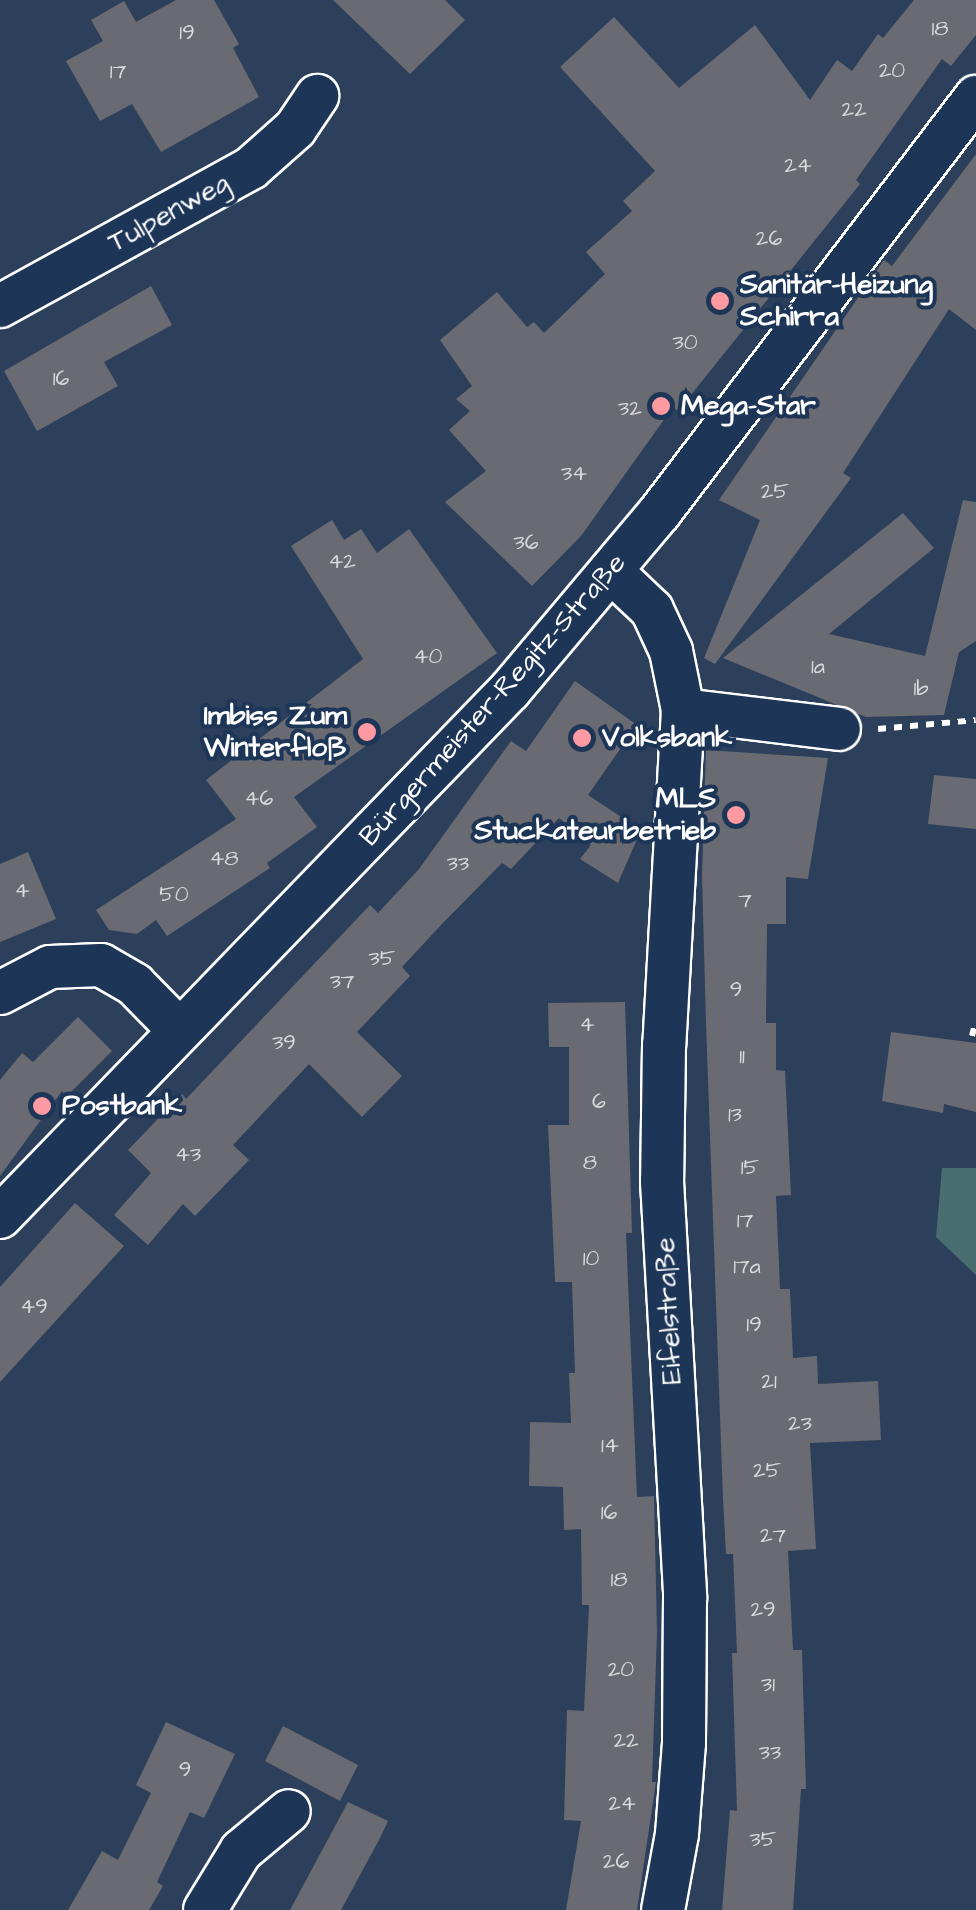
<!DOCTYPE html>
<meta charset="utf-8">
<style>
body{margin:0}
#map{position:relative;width:976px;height:1910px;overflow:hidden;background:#2c405c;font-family:"Architects Daughter",sans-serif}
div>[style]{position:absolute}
.green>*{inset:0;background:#4a6e70}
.building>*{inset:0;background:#696a72}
.path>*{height:6px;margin-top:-3px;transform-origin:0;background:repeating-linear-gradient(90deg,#fff 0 8px,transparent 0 16px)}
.roads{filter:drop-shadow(2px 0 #fff) drop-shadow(-2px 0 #fff) drop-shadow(0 2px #fff) drop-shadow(0 -2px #fff)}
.minor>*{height:42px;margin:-21px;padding:0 21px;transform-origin:21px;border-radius:21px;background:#1d3557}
.dots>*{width:28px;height:28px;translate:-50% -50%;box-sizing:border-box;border:5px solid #1d3557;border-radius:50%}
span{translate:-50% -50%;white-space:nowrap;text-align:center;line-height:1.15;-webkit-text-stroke:8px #1d3557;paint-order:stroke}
.number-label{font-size:22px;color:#dadadc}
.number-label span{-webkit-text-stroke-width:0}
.street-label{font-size:28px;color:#fff}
.poi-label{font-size:28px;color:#fff;font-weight:700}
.left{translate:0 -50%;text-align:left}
.right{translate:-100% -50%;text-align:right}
</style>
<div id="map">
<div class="green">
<div style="clip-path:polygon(942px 1168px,976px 1168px,976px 1275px,936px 1237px)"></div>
</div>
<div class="building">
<div style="clip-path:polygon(176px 0,214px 0,239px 44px,233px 48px,259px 97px,161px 152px,132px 104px,100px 121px,66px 61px,103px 41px,91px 20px,124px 1px,136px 22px)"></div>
<div style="clip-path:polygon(333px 0,445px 0,465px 20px,410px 74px)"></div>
<div style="clip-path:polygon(914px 0,976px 0,976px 35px,951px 66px,942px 59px,856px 180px,860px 184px,678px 411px,673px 407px,581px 536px,532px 586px,445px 502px,486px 471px,449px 430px,470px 411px,456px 399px,472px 386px,440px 340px,497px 292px,527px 327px,534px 322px,544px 333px,605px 274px,586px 252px,632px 211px,623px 201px,655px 171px,560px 67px,614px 17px,679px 88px,755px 25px,810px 100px,837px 60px,852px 71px,878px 34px,883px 38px)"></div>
<div style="clip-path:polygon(976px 154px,976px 330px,949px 309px,843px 473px,851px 478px,715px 664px,704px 658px,760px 520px,719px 500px,884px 260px,892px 266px)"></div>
<div style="clip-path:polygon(151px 286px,172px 325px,104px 362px,118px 386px,37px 431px,4px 371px)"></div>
<div style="clip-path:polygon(963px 500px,976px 502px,976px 641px,959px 652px,944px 715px,866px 717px,723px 658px,903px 513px,934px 548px,829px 634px,925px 656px)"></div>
<div style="clip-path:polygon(332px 520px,344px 540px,361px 529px,377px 553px,409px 529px,497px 653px,294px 797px,317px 827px,267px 863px,270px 868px,167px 936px,156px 920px,137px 934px,109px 930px,96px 910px,236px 819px,206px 780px,363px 659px,291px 546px)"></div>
<div style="clip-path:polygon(575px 681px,637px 725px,588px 795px,641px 830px,618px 883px,580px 859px,591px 845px,559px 818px,511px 869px,502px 863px,442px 924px,402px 967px,410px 976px,357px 1032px,402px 1076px,362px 1117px,309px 1064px,233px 1145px,249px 1160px,195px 1216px,183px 1204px,148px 1245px,114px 1215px,151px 1173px,128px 1150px,182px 1094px,186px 1099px,370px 905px,378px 913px,419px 869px,511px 741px,526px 751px)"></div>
<div style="clip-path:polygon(706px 750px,828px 758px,808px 879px,786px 877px,786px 924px,767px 924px,766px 1023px,776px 1023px,776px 1070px,785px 1071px,791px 1195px,776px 1196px,780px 1289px,790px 1289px,793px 1358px,817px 1356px,818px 1384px,878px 1381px,881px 1440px,810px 1443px,816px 1549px,788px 1551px,793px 1650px,802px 1650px,806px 1789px,801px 1789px,793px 1910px,722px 1910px,730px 1810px,737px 1811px,732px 1653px,737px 1653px,733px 1554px,726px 1554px,723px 1500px,706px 1024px,702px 876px)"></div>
<div style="clip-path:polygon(934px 775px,976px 779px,976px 829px,928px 824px)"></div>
<div style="clip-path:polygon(28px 852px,56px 919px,0 942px,0 864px)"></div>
<div style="clip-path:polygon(625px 1002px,632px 1233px,626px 1233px,637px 1497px,654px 1496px,657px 1632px,652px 1782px,656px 1782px,637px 1910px,566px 1910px,581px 1821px,564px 1820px,567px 1710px,584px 1711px,589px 1605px,582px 1605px,581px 1529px,564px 1530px,563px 1487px,529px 1486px,530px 1422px,571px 1423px,569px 1373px,575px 1373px,572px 1282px,555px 1282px,548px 1125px,569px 1125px,569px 1047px,549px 1047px,548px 1003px)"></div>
<div style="clip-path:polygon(78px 1017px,112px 1051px,67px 1096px,62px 1091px,0 1176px,0 1080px,22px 1053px,33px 1062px)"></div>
<div style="clip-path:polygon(891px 1032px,976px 1043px,976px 1112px,944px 1104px,943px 1113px,882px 1101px)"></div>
<div style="clip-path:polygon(75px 1203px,124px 1246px,0 1382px,0 1287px)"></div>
<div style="clip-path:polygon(166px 1722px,235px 1754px,204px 1818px,190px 1812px,157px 1882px,163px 1886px,149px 1910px,68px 1910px,102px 1851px,118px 1860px,151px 1793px,136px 1785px)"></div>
<div style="clip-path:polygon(283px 1726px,358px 1765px,340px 1801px,265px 1761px)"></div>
<div style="clip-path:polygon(348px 1802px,388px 1821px,379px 1840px,341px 1910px,290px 1910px)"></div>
</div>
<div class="path">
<div style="left:878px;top:729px;width:98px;rotate:-5.2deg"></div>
<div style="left:972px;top:1036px;width:16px;rotate:-76deg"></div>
</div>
<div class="roads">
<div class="minor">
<div style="left:0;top:306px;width:286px;rotate:-28.8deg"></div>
<div style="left:251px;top:168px;width:59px;rotate:-41.6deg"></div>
<div style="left:295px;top:129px;width:40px;rotate:-56deg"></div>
<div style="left:612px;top:572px;width:55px;rotate:43.5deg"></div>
<div style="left:652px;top:610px;width:45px;rotate:65.1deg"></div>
<div style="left:671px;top:651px;width:60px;rotate:78.5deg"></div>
<div style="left:683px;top:710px;width:336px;rotate:93.2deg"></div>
<div style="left:664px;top:1045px;width:136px;rotate:90.8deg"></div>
<div style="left:662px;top:1181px;width:418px;rotate:86.8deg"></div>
<div style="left:685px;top:1598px;width:145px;rotate:90.4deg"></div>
<div style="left:684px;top:1743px;width:91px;rotate:94.4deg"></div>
<div style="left:677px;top:1834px;width:77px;rotate:100.4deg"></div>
<div style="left:683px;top:710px;width:157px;rotate:6.9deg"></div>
<div style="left:0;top:993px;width:56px;rotate:-27.5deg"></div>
<div style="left:50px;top:967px;width:51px;rotate:-2.2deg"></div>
<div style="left:101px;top:965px;width:39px;rotate:30deg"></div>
<div style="left:135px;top:985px;width:63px;rotate:45.6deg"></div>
<div style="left:0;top:1217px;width:733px;rotate:-45.94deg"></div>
<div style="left:510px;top:690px;width:233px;rotate:-49.9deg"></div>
<div style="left:660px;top:512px;width:522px;rotate:-52.71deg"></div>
<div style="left:205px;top:1910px;width:69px;rotate:-58.6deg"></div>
<div style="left:241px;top:1851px;width:62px;rotate:-39.8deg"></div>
</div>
</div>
<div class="dots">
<div style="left:720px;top:301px;background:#ff9aa2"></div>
<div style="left:661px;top:406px;background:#ff9aa2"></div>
<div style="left:367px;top:732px;background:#ff9aa2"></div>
<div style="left:582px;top:738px;background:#ff9aa2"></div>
<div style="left:736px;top:815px;background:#ff9aa2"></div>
<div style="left:42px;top:1106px;background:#ff9aa2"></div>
</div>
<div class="number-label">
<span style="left:940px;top:29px">18</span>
<span style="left:187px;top:33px">19</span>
<span style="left:892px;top:71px">20</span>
<span style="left:118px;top:72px">17</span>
<span style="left:854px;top:110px">22</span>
<span style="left:798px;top:166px">24</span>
<span style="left:769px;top:239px">26</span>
<span style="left:685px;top:343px">30</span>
<span style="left:61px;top:379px">16</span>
<span style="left:630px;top:409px">32</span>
<span style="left:574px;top:474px">34</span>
<span style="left:775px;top:492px">25</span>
<span style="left:526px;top:543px">36</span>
<span style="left:342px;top:562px">42</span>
<span style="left:428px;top:657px">40</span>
<span style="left:818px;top:667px">1a</span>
<span style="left:921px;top:689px">1b</span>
<span style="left:259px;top:799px">46</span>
<span style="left:224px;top:859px">48</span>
<span style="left:458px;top:864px">33</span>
<span style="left:22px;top:891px">4</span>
<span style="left:174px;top:895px">50</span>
<span style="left:745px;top:901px">7</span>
<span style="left:382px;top:959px">35</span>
<span style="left:342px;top:982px">37</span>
<span style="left:736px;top:990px">9</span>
<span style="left:587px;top:1025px">4</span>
<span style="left:284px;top:1043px">39</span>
<span style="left:742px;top:1057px">11</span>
<span style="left:599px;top:1102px">6</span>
<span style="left:735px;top:1115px">13</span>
<span style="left:188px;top:1155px">43</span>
<span style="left:590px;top:1163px">8</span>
<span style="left:750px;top:1168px">15</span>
<span style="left:745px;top:1221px">17</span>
<span style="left:591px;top:1259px">10</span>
<span style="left:747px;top:1267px">17a</span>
<span style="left:34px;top:1307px">49</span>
<span style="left:754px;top:1325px">19</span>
<span style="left:769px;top:1382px">21</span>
<span style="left:800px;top:1424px">23</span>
<span style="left:610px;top:1446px">14</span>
<span style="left:767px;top:1471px">25</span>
<span style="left:609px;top:1513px">16</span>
<span style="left:773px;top:1536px">27</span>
<span style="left:619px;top:1580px">18</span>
<span style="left:763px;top:1610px">29</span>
<span style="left:621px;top:1670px">20</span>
<span style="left:768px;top:1685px">31</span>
<span style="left:626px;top:1741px">22</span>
<span style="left:770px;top:1753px">33</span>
<span style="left:185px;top:1770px">9</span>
<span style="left:622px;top:1804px">24</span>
<span style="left:763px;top:1840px">35</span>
<span style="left:616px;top:1862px">26</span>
</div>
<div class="street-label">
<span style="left:169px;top:213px;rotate:-29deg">Tulpenweg</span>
<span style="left:493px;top:700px;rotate:-48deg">Bürgermeister-Regitz-Straße</span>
<span style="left:669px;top:1311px;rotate:-93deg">Eifelstraße</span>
</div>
<div class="poi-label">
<span class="left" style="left:740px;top:301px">Sanitär-Heizung<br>Schirra</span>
<span class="left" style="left:681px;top:406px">Mega-Star</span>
<span class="right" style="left:347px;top:732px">Imbiss Zum<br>Winterfloß</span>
<span class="left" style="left:602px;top:738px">Volksbank</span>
<span class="right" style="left:716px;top:815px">MLS<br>Stuckateurbetrieb</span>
<span class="left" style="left:62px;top:1106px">Postbank</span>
</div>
</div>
